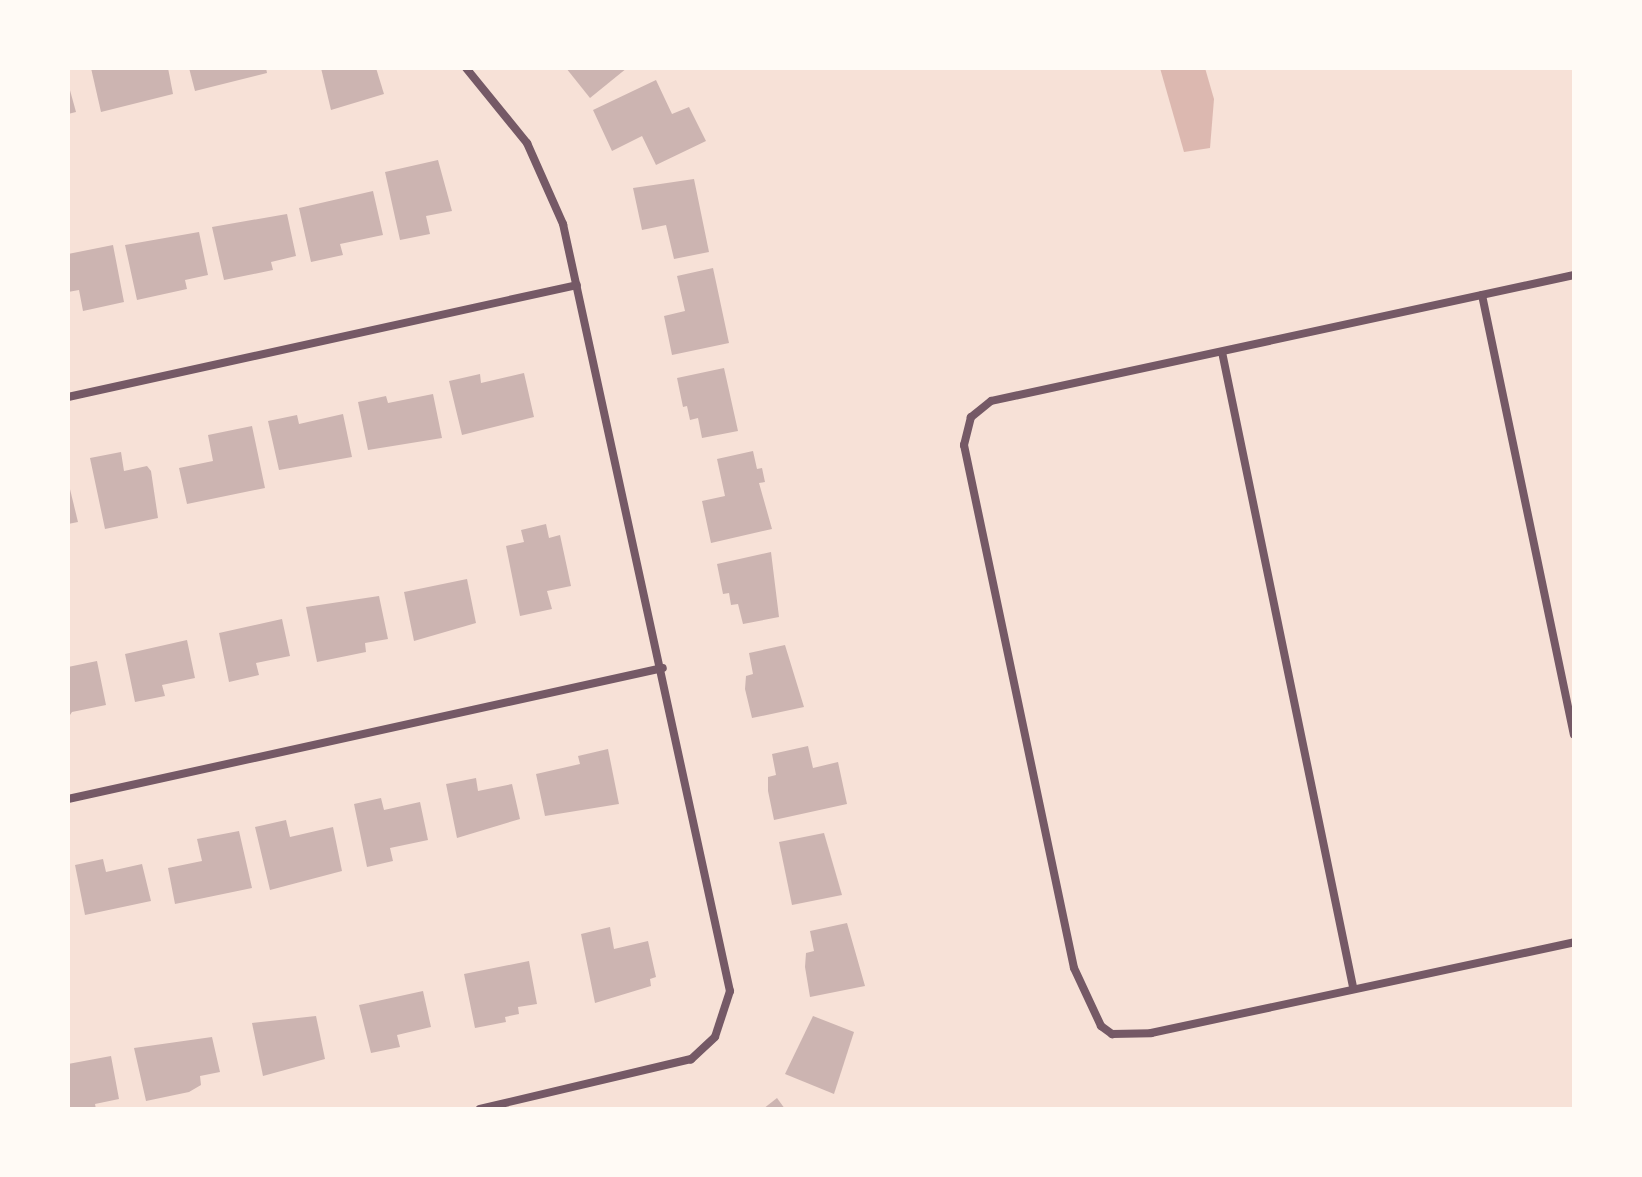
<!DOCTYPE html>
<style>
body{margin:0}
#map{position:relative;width:1642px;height:1177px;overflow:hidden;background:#f7e1d7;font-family:"IBM Plex Sans",sans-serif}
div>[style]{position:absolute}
.water>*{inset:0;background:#dcb8b0}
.building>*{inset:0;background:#ccb4b1}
.minor>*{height:8px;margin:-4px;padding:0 4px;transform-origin:4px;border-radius:4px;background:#755966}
span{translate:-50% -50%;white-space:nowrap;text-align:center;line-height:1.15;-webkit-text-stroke:6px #fffaf5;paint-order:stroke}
.frame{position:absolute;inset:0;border:70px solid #fffaf5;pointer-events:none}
</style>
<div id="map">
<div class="water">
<div style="clip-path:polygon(1160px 68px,1205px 68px,1214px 99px,1210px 148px,1184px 152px)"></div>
</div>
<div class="building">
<div style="clip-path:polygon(91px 68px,168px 68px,173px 94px,101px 112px)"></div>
<div style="clip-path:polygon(189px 68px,266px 68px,267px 73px,195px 91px)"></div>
<div style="clip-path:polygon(321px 68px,376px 68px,384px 94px,331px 110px)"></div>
<div style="clip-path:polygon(566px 68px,627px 68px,590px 98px)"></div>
<div style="clip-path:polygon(656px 80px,672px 114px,689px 107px,706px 141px,656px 165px,642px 136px,612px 151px,593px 110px)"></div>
<div style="clip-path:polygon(68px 83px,76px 112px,68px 114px)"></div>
<div style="clip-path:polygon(438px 160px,452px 211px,426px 216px,430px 234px,400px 240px,385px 172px)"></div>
<div style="clip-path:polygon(694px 179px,709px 252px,674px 259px,666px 225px,642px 230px,633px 188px)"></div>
<div style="clip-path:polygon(373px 191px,383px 235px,340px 244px,343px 255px,311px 262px,299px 208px)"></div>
<div style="clip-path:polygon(287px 214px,296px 256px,271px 262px,273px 270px,224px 280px,212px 227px)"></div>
<div style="clip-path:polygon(199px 232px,208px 275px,185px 280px,187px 289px,137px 300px,125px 245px)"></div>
<div style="clip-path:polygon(113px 245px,124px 302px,83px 311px,79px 290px,68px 292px,68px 254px)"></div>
<div style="clip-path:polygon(713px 268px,729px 343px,672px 355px,664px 316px,685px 311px,677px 276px)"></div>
<div style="clip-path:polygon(724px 368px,738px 431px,702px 438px,698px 418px,690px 420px,687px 406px,683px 407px,677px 378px)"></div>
<div style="clip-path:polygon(524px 373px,534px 417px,462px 435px,449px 381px,480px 374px,481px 383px)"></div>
<div style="clip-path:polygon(433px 394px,442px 438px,368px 450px,358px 402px,386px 396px,388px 403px)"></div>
<div style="clip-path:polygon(343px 414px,352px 457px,279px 470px,268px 421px,297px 415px,299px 424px)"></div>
<div style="clip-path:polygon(252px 426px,265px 488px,187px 504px,179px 468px,213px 461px,208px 435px)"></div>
<div style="clip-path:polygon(753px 451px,757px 469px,762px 468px,765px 482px,759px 483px,772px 529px,711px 543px,702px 501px,725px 496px,717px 459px)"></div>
<div style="clip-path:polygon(121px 452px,124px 471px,147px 466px,151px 471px,158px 518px,105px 529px,90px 458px)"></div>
<div style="clip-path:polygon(68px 481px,78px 522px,68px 524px)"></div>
<div style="clip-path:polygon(546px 524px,549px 538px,560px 535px,571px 586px,547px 591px,552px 609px,520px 616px,506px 546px,524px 542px,521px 530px)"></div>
<div style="clip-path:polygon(771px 552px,779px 617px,743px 624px,738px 604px,731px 605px,729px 593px,723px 594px,717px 564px)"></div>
<div style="clip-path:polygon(467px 579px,476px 623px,414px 641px,404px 592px)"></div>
<div style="clip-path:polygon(379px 596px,388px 639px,365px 643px,366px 652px,317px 662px,306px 607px)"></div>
<div style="clip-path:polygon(282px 619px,290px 656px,256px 663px,259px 675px,229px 682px,219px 633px)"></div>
<div style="clip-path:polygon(187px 640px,195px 678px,162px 685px,165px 696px,135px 702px,125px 654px)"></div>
<div style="clip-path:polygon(785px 645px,804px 707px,752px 718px,745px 689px,746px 676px,753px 674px,749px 653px)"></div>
<div style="clip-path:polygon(97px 661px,106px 705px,72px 712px,68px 718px,68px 667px)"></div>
<div style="clip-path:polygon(808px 746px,813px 768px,838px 762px,847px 804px,774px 820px,768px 791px,768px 777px,776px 775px,772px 754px)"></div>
<div style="clip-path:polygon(608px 749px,619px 804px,545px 816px,536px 774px,580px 764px,578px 756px)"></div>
<div style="clip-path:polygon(476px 778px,478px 791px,512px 784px,520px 819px,457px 838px,446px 784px)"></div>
<div style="clip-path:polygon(381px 798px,384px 810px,420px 802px,428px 840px,390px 848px,393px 861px,367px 867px,354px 804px)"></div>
<div style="clip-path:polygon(286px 820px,290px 837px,333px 827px,342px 871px,270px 890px,255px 827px)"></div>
<div style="clip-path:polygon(239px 831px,252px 888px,175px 904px,168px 868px,202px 861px,197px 839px)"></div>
<div style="clip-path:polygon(824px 833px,842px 895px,792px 905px,779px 842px)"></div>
<div style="clip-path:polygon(103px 859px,106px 872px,142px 864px,151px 901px,85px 915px,75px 865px)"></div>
<div style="clip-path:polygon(847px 923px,865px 986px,810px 997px,805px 967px,806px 953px,814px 951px,810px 931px)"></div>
<div style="clip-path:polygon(610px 927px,614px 949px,648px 941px,656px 977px,650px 979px,651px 986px,595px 1003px,581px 934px)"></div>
<div style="clip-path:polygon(529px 961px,537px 1004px,518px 1007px,519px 1014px,505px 1017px,506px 1022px,475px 1028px,464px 974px)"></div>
<div style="clip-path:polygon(423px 991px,431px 1027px,397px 1035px,400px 1047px,371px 1053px,359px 1005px)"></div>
<div style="clip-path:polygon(316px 1016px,325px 1059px,263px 1076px,252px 1023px)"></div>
<div style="clip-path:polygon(813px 1016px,854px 1032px,834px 1094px,785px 1074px)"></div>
<div style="clip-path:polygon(212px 1037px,220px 1072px,200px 1076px,201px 1085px,189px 1092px,146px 1101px,134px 1048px)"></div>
<div style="clip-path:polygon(111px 1056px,119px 1099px,95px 1104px,96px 1109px,68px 1109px,68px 1064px)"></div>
<div style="clip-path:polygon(777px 1098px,785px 1109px,763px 1109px)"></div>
</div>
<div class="minor">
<div style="left:466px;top:68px;width:97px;rotate:50.9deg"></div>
<div style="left:527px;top:143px;width:89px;rotate:66deg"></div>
<div style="left:563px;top:224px;width:785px;rotate:77.72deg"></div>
<div style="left:730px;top:991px;width:48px;rotate:108.1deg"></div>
<div style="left:715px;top:1037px;width:33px;rotate:137deg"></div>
<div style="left:691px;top:1059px;width:217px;rotate:166.7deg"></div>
<div style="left:1574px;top:275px;width:596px;rotate:167.8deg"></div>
<div style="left:991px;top:401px;width:26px;rotate:141deg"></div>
<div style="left:971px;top:417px;width:29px;rotate:104deg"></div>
<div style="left:964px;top:445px;width:534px;rotate:78.12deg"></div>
<div style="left:1074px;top:968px;width:64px;rotate:65deg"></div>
<div style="left:1101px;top:1026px;width:14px;rotate:36deg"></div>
<div style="left:1112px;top:1034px;width:39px;rotate:-1deg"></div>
<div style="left:1151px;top:1033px;width:433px;rotate:-12.1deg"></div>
<div style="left:1482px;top:295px;width:449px;rotate:78.2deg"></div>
<div style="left:1222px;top:352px;width:648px;rotate:78.34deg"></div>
<div style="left:68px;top:397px;width:521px;rotate:-12.41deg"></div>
<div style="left:68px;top:799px;width:609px;rotate:-12.42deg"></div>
</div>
<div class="frame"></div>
</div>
